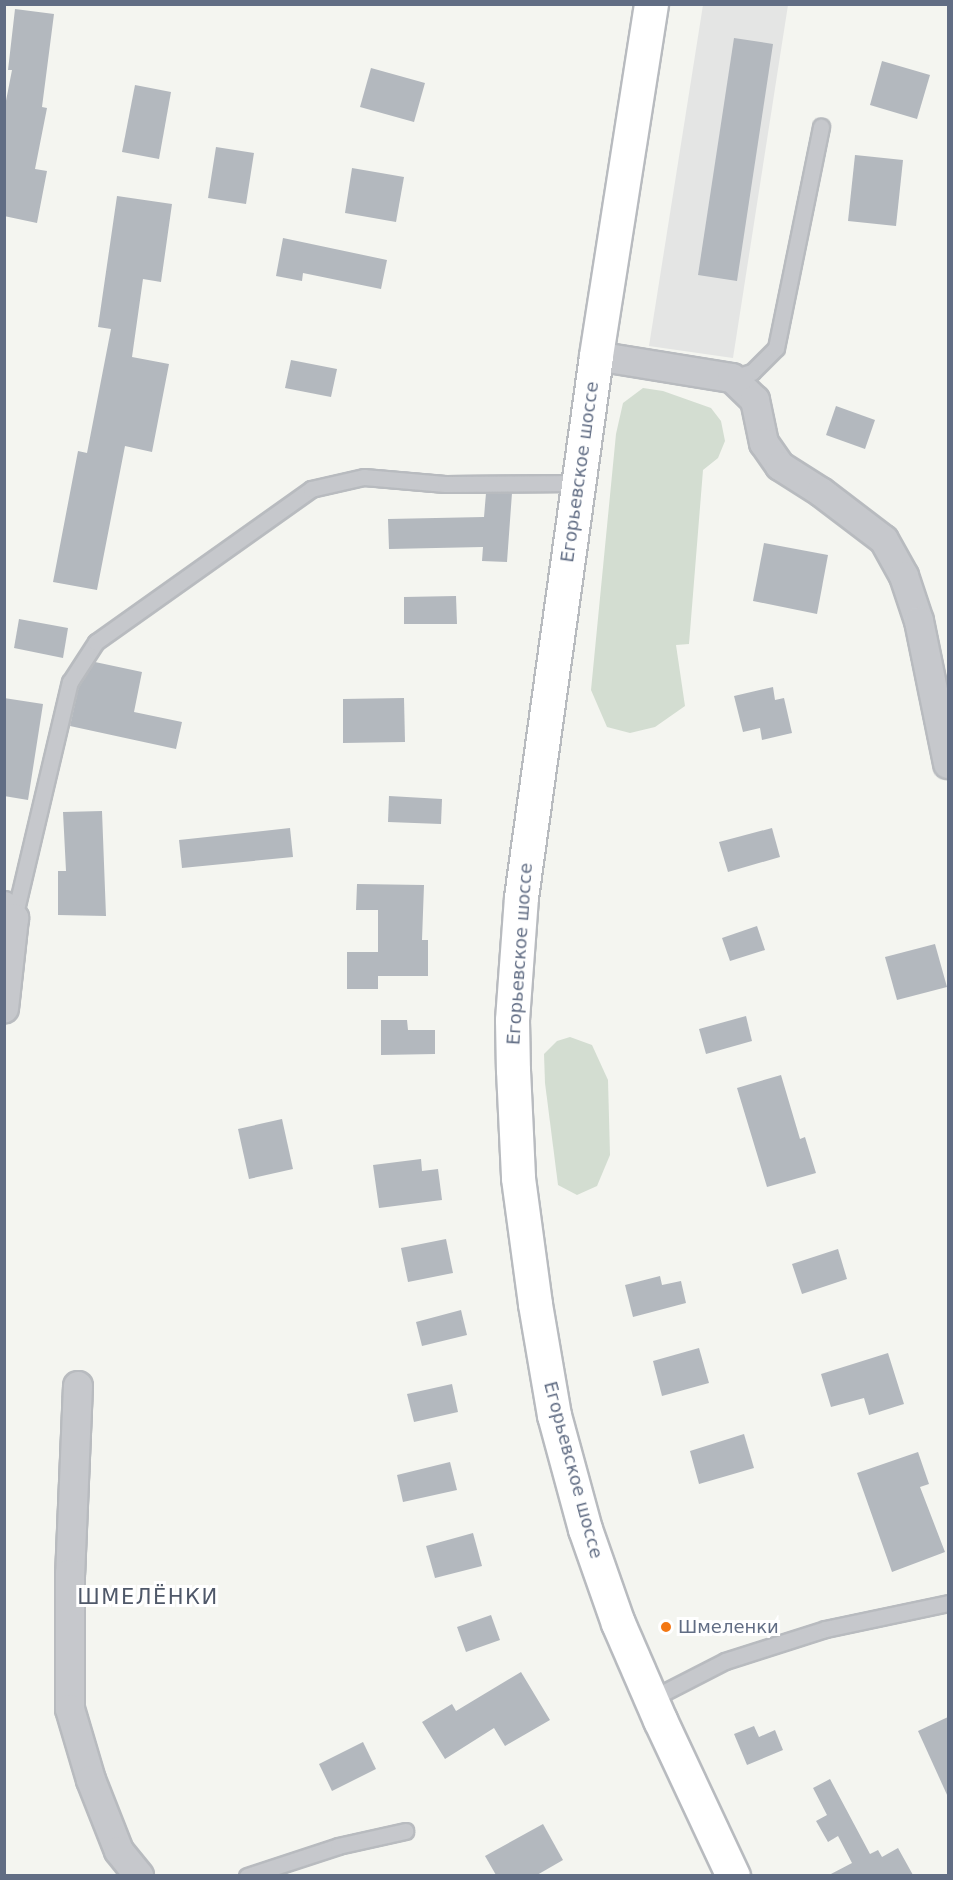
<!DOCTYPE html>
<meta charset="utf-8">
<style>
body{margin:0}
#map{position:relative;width:953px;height:1880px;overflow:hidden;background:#f4f5f0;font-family:"DejaVu Sans",sans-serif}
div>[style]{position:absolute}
.built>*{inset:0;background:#e4e5e4}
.green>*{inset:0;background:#d3ddd1}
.building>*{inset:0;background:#b3b8be}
.roads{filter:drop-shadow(2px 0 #b8bbbf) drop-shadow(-2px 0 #b8bbbf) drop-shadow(0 2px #b8bbbf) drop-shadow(0 -2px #b8bbbf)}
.service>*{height:15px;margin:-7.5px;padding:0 7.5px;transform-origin:7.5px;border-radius:7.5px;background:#c6c8cc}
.minor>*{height:28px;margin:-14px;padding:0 14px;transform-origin:14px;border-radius:14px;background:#c6c8cc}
.primary>*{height:33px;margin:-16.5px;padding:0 16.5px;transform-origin:16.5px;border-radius:16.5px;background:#fff}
.dots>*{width:16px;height:16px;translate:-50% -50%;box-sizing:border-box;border:3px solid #fff;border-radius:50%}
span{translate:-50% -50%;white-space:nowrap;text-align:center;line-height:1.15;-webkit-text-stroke:6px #fff;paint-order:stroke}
.street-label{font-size:18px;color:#616d84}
.poi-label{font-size:18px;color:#616d84}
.left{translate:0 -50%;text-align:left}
.quarter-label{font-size:21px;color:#4f5869;letter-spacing:1.5px}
.frame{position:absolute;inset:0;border:6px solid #616d84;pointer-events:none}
</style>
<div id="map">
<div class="built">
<div style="clip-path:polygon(703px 5px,788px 5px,733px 358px,649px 346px)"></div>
</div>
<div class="green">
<div style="clip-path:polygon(643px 388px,663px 391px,711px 408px,721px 421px,725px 441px,718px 458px,703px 470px,689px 644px,676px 645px,685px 706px,655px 727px,630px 733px,607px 727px,591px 690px,616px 434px,623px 403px)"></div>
<div style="clip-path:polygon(570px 1037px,592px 1045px,608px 1080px,610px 1155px,597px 1186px,577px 1195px,558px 1185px,545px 1083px,544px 1054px,557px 1041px)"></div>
</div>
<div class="building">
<div style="clip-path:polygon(15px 9px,54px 14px,42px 107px,47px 108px,35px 169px,47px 171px,37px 223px,4px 216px,4px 111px,12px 70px,8px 70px)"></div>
<div style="clip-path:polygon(734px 38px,773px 44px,737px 281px,698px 275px)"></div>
<div style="clip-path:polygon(882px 61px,930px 75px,917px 119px,870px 105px)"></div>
<div style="clip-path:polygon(371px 68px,425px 83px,414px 122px,360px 107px)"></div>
<div style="clip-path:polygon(135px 85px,171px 92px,159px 159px,122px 152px)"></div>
<div style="clip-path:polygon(216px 147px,254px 153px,246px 204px,208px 198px)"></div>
<div style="clip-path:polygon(855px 155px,903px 160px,896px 226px,848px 221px)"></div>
<div style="clip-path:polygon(352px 168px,404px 177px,396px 222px,345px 213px)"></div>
<div style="clip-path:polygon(117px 196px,172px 204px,161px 282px,143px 279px,132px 357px,169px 364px,152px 452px,125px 446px,97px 590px,53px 582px,78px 451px,87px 453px,111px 329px,98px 327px)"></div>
<div style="clip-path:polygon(283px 238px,387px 260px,381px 289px,303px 273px,302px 281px,276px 276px)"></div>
<div style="clip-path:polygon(291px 360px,337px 369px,331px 397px,285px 388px)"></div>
<div style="clip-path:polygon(836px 406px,875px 420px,865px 449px,826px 435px)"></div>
<div style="clip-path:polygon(486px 493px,512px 493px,507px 562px,482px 561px,483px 547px,389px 549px,388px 519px,484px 517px)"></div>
<div style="clip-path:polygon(764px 543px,828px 555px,817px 614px,753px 601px)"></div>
<div style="clip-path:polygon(456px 596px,457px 624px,404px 624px,404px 597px)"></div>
<div style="clip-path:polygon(19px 619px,68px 628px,63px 658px,14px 648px)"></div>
<div style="clip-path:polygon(95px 662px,142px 672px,134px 712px,182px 722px,176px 749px,70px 726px,79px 686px)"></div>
<div style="clip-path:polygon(773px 687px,775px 700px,784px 698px,792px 733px,762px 740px,760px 728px,743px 732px,734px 696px)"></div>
<div style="clip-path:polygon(4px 698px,43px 704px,28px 800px,4px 796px)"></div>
<div style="clip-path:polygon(404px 698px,405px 742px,343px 743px,343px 699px)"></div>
<div style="clip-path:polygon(389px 796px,442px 799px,441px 824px,388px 822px)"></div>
<div style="clip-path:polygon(102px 811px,106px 916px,58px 915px,58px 871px,66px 871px,63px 812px)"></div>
<div style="clip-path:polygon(290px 828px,293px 857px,182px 868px,179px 840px)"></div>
<div style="clip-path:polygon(772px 828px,780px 857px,728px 872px,719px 842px)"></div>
<div style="clip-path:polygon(357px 884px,424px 885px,422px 940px,428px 940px,428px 976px,378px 976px,378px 989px,347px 989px,347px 952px,378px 952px,378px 910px,356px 910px)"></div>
<div style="clip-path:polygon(757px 926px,765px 950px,730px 961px,722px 938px)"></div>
<div style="clip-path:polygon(935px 944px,947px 987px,897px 1000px,885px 957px)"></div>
<div style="clip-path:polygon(746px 1016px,752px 1041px,706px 1054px,699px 1029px)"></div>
<div style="clip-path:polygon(381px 1020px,407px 1020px,408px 1030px,435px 1030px,435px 1054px,381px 1055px)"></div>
<div style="clip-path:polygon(781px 1075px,800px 1139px,805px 1137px,816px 1173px,767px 1187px,737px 1088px)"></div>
<div style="clip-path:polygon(282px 1119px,293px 1169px,249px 1179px,238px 1129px)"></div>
<div style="clip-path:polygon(421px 1159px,422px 1171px,438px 1169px,442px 1200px,379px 1208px,373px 1165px)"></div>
<div style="clip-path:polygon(446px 1239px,453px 1273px,408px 1282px,401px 1248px)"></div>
<div style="clip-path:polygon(838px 1249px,847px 1279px,802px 1294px,792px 1264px)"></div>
<div style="clip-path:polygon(660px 1276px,662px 1285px,681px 1281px,686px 1303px,633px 1317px,625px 1285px)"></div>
<div style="clip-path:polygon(461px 1310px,467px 1335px,422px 1346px,416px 1322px)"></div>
<div style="clip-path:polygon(699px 1348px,709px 1383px,662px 1396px,653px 1361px)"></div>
<div style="clip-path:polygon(888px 1353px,904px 1404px,869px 1415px,864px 1398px,831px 1407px,821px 1374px)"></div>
<div style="clip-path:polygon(452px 1384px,458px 1412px,414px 1422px,407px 1394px)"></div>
<div style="clip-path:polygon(744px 1434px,754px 1468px,699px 1484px,690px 1451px)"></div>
<div style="clip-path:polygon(918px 1452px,929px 1484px,920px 1487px,945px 1552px,892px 1572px,857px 1473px)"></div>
<div style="clip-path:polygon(450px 1462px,457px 1490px,403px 1502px,397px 1475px)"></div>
<div style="clip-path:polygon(473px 1533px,482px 1566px,435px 1578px,426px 1546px)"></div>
<div style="clip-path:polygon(491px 1615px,500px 1640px,466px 1652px,457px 1627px)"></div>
<div style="clip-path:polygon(521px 1672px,550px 1720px,505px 1746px,494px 1728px,445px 1759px,422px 1722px,452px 1704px,456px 1711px)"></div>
<div style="clip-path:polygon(948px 1717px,948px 1797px,918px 1731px)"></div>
<div style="clip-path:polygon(754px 1726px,759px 1737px,775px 1730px,783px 1750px,747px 1765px,734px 1734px)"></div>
<div style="clip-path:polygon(363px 1742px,376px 1769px,332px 1791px,319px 1764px)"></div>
<div style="clip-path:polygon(830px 1779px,870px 1854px,878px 1850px,882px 1857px,898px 1848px,913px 1875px,829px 1875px,852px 1863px,838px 1836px,828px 1842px,816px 1821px,827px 1815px,813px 1788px)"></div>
<div style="clip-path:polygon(543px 1824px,563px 1860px,537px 1875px,496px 1875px,485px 1856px)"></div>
</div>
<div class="roads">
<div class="service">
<div style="left:732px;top:378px;width:21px;rotate:-17deg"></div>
<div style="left:752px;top:372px;width:34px;rotate:-45deg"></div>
<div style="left:776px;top:348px;width:226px;rotate:-78.5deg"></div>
<div style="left:14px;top:918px;width:243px;rotate:-76.7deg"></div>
<div style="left:70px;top:682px;width:48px;rotate:-57deg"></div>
<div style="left:96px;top:642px;width:264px;rotate:-35.4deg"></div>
<div style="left:311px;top:489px;width:54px;rotate:-12.8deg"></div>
<div style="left:364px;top:477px;width:81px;rotate:4.9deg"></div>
<div style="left:445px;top:484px;width:134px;rotate:-0.4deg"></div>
<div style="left:651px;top:1699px;width:83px;rotate:-27.2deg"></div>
<div style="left:725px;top:1661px;width:105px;rotate:-17.7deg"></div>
<div style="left:825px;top:1629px;width:126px;rotate:-11.9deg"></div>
<div style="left:247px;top:1876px;width:96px;rotate:-18.2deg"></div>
<div style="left:338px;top:1846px;width:69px;rotate:-12.6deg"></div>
</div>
<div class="minor">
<div style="left:596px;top:356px;width:138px;rotate:9.2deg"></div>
<div style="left:732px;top:378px;width:32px;rotate:44deg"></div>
<div style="left:755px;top:400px;width:44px;rotate:78.2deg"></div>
<div style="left:764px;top:443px;width:28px;rotate:55deg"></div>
<div style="left:780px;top:466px;width:49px;rotate:32.4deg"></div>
<div style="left:821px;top:492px;width:79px;rotate:37.3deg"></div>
<div style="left:884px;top:540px;width:41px;rotate:60.9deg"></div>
<div style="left:904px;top:576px;width:47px;rotate:71.6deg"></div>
<div style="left:919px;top:621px;width:146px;rotate:78.5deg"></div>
<div style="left:4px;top:906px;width:16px;rotate:50deg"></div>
<div style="left:14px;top:918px;width:91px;rotate:96.3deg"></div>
<div style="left:78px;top:1386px;width:188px;rotate:92.4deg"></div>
<div style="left:70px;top:1574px;width:135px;rotate:90deg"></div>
<div style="left:70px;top:1709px;width:74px;rotate:73.5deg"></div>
<div style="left:91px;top:1780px;width:76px;rotate:68.5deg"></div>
<div style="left:119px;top:1851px;width:32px;rotate:51deg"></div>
</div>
<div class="primary">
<div style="left:651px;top:4px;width:356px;rotate:98.9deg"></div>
<div style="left:596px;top:356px;width:546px;rotate:97.89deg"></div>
<div style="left:521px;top:897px;width:123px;rotate:94.2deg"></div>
<div style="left:512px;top:1020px;width:50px;rotate:88.9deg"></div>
<div style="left:513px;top:1070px;width:108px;rotate:87.3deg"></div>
<div style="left:518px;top:1178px;width:127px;rotate:82.3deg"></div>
<div style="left:535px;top:1304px;width:113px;rotate:80.3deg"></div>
<div style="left:554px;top:1415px;width:118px;rotate:74.8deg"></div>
<div style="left:585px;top:1529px;width:100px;rotate:70.7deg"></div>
<div style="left:618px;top:1623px;width:106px;rotate:66.6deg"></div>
<div style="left:660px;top:1720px;width:172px;rotate:64.9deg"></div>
</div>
</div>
<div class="dots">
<div style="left:666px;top:1627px;background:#f37712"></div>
</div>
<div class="street-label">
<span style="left:580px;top:472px;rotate:-82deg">Егорьевское шоссе</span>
<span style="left:520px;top:954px;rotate:-86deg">Егорьевское шоссе</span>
<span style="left:573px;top:1470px;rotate:75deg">Егорьевское шоссе</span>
</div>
<div class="poi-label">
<span class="left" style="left:678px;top:1627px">Шмеленки</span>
</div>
<div class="quarter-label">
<span style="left:148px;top:1597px">ШМЕЛЁНКИ</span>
</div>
<div class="frame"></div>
</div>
